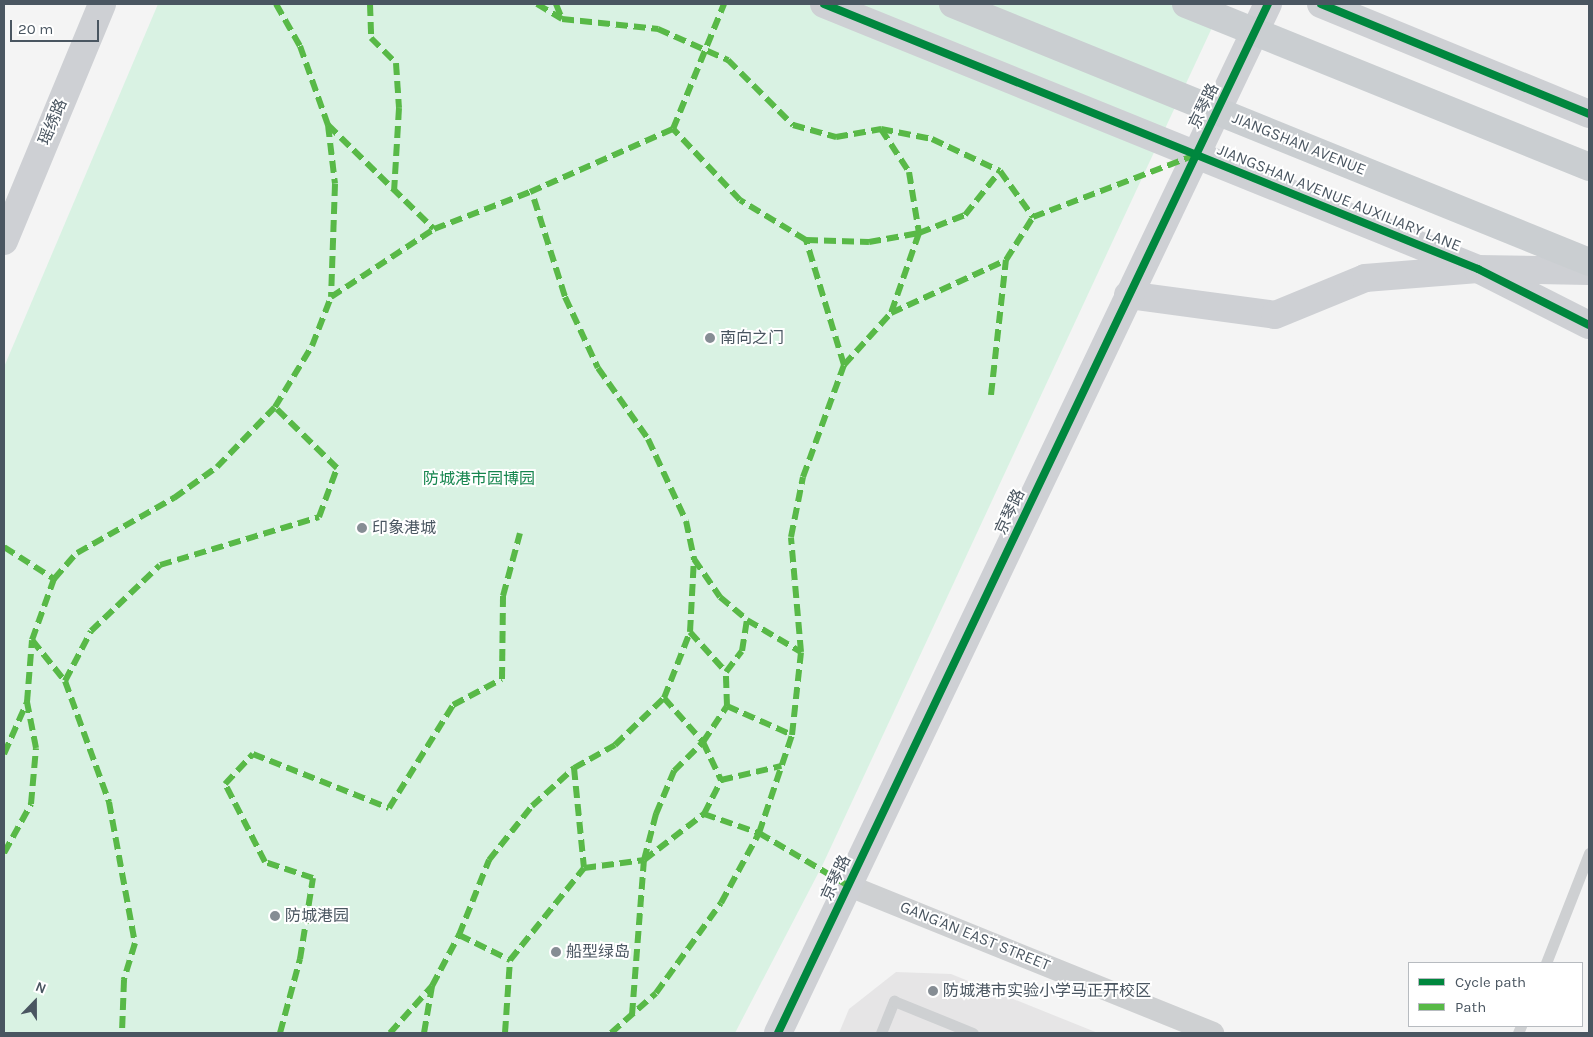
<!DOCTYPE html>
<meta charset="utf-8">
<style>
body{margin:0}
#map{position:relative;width:1593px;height:1037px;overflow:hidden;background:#f4f4f4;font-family:Karla,"Noto Sans SC",sans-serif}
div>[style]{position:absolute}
.education>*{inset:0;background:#e6e5e6}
.green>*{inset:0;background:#d9f2e3}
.lane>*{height:11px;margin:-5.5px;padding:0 5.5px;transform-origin:5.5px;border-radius:5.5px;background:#ced0d2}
.street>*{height:22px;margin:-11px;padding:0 11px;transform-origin:11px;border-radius:11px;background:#ced0d2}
.secondary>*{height:28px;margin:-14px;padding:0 14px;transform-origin:14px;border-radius:14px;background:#ced0d4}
.primary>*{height:28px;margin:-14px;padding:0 14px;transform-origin:14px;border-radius:14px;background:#caced1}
.quiet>*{height:6px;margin-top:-3px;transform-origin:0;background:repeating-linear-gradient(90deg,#58b947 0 12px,transparent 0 18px)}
.cycleway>*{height:8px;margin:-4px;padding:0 4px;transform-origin:4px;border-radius:4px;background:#00873e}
.dots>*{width:14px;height:14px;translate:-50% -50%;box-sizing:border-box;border:2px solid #fff;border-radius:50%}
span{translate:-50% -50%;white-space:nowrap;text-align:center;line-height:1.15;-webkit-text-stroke:4px #fff;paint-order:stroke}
.street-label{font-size:16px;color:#4a5661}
.poi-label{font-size:16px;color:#4a5661}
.left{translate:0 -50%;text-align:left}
.park-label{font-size:16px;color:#17864f}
.frame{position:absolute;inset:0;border:5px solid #4a5661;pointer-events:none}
.legend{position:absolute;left:1408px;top:962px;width:175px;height:65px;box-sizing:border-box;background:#fff;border:1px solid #b7bbc0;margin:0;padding:6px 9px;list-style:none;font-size:15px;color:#4a5661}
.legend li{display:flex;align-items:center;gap:10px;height:25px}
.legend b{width:25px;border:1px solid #b7bbc0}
.north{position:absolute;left:10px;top:977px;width:50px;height:50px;-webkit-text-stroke:4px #fff;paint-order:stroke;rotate:22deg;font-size:14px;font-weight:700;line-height:20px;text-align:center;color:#4a5661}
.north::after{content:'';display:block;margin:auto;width:18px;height:22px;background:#4a5661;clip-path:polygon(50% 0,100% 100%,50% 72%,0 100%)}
.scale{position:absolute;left:10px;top:20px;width:89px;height:22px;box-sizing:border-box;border:2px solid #4a5661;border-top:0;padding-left:6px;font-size:15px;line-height:18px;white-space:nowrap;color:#4a5661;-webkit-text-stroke:4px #fff;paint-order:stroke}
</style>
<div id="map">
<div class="education">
<div style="clip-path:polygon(896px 972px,951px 974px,1098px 1033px,839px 1033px,849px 1009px)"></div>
</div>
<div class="green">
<div style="clip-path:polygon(158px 4px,1223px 4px,823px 864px,735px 1033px,4px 1033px,4px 367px)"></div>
</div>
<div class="lane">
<div style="left:1546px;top:963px;width:118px;rotate:-68.6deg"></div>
<div style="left:881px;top:1033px;width:35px;rotate:-68deg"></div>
<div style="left:894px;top:1001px;width:85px;rotate:22.1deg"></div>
<div style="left:1518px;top:1033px;width:8px;rotate:-67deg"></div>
</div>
<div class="street">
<div style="left:847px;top:885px;width:395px;rotate:22deg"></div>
</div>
<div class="secondary">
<div style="left:824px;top:4px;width:706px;rotate:22.06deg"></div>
<div style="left:1478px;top:269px;width:124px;rotate:26.8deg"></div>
<div style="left:1321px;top:4px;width:290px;rotate:22.3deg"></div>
<div style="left:4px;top:241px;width:256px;rotate:-67.5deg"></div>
<div style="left:1128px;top:295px;width:148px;rotate:7.7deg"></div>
<div style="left:1275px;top:315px;width:97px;rotate:-22.3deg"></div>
<div style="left:1365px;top:278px;width:113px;rotate:-4.6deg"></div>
<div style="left:1478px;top:269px;width:111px;rotate:1deg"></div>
<div style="left:778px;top:1033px;width:1140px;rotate:-64.54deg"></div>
</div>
<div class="primary">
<div style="left:953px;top:4px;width:686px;rotate:22.08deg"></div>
<div style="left:1186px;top:4px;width:435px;rotate:22deg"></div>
</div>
<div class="quiet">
<div style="left:276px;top:4px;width:48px;rotate:60.3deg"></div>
<div style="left:300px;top:46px;width:84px;rotate:70.5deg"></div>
<div style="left:328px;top:125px;width:59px;rotate:83.2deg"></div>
<div style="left:335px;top:184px;width:113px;rotate:92deg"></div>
<div style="left:370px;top:4px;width:34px;rotate:88deg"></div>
<div style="left:371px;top:38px;width:35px;rotate:45deg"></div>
<div style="left:396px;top:63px;width:45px;rotate:86.2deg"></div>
<div style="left:399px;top:108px;width:83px;rotate:93.4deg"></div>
<div style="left:537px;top:4px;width:29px;rotate:31deg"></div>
<div style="left:562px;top:19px;width:97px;rotate:5.9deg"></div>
<div style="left:658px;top:29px;width:77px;rotate:23.9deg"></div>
<div style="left:728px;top:60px;width:92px;rotate:45deg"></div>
<div style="left:793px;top:125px;width:45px;rotate:15.6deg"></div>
<div style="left:836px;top:137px;width:46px;rotate:-10.1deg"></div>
<div style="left:881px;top:129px;width:52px;rotate:11.1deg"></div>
<div style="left:932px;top:139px;width:75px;rotate:25.2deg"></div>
<div style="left:1000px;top:171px;width:57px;rotate:54.3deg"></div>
<div style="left:1033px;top:217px;width:173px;rotate:-20.9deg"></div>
<div style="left:556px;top:4px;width:16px;rotate:68deg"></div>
<div style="left:328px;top:125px;width:148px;rotate:44.5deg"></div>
<div style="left:881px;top:129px;width:51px;rotate:56.9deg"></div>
<div style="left:909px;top:172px;width:62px;rotate:80.7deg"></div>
<div style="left:919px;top:233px;width:85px;rotate:109.3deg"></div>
<div style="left:534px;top:199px;width:103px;rotate:72.4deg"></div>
<div style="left:565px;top:297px;width:78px;rotate:65.1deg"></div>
<div style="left:598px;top:368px;width:87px;rotate:54.8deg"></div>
<div style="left:648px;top:439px;width:90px;rotate:65.1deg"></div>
<div style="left:686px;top:521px;width:39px;rotate:78deg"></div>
<div style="left:694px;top:559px;width:46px;rotate:55.6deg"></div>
<div style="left:720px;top:597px;width:35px;rotate:40deg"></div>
<div style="left:747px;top:620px;width:63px;rotate:30.7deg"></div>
<div style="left:806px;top:240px;width:63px;rotate:1.8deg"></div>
<div style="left:869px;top:242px;width:51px;rotate:-10.2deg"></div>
<div style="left:919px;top:233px;width:49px;rotate:-21.4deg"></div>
<div style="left:965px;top:215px;width:56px;rotate:-51.5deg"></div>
<div style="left:844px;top:365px;width:70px;rotate:-47.9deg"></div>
<div style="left:891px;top:313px;width:127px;rotate:-24.7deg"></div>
<div style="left:1006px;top:260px;width:51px;rotate:-57.9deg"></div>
<div style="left:991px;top:395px;width:136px;rotate:-83.7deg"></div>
<div style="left:4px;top:547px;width:59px;rotate:32.6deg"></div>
<div style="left:690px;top:632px;width:54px;rotate:48deg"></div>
<div style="left:32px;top:640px;width:53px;rotate:51.2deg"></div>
<div style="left:65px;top:681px;width:129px;rotate:70deg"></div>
<div style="left:109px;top:802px;width:143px;rotate:79.6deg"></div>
<div style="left:135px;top:943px;width:39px;rotate:107deg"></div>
<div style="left:124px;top:980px;width:53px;rotate:92.2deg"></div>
<div style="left:65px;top:681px;width:56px;rotate:-62.5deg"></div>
<div style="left:91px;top:631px;width:95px;rotate:-43.7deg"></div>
<div style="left:160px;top:565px;width:166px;rotate:-16.8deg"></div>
<div style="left:319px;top:517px;width:52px;rotate:-69.8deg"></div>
<div style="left:337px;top:468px;width:87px;rotate:-135.5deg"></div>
<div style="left:664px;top:698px;width:59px;rotate:48.4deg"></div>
<div style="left:703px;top:742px;width:42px;rotate:64.7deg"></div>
<div style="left:721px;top:780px;width:62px;rotate:-13.1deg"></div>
<div style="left:727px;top:706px;width:71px;rotate:24deg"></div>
<div style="left:4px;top:754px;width:57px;rotate:-66.1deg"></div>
<div style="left:27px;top:702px;width:62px;rotate:-85.4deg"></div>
<div style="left:32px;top:640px;width:65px;rotate:-70.2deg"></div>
<div style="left:54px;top:579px;width:35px;rotate:-49deg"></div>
<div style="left:77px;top:553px;width:112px;rotate:-29.6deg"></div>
<div style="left:174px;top:498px;width:53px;rotate:-35.8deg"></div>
<div style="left:217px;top:467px;width:83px;rotate:-46deg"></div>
<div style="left:275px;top:407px;width:71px;rotate:-58.8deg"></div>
<div style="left:312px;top:346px;width:53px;rotate:-68.8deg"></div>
<div style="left:331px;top:297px;width:123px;rotate:-33.4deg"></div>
<div style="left:434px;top:229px;width:103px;rotate:-21.1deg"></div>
<div style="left:530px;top:192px;width:156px;rotate:-23.8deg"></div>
<div style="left:673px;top:129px;width:135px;rotate:-67.8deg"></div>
<div style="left:574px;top:768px;width:100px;rotate:84.3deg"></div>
<div style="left:704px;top:814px;width:58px;rotate:19.1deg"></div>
<div style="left:759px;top:833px;width:102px;rotate:30.6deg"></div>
<div style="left:4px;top:853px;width:56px;rotate:-61.1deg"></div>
<div style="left:31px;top:804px;width:56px;rotate:-84.9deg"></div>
<div style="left:36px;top:748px;width:47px;rotate:-101.1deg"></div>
<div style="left:459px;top:935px;width:57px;rotate:26.1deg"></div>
<div style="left:510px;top:960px;width:118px;rotate:-51.2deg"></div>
<div style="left:584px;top:868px;width:61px;rotate:-7.6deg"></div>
<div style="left:644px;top:860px;width:76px;rotate:-37.5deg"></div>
<div style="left:704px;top:814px;width:38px;rotate:-63deg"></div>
<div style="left:632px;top:1015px;width:155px;rotate:-85.6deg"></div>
<div style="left:644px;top:860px;width:48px;rotate:-75.4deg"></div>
<div style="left:656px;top:814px;width:47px;rotate:-67.3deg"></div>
<div style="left:674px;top:771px;width:41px;rotate:-45deg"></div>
<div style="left:703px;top:742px;width:43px;rotate:-56.3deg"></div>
<div style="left:727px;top:706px;width:34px;rotate:-92deg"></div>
<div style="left:726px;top:672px;width:26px;rotate:-53deg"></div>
<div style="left:742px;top:651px;width:31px;rotate:-81deg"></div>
<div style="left:280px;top:1033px;width:77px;rotate:-74.9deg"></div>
<div style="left:300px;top:959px;width:82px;rotate:-80.9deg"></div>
<div style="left:313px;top:878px;width:51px;rotate:-161.6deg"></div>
<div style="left:265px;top:862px;width:88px;rotate:-117.1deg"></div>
<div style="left:225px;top:784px;width:41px;rotate:-47deg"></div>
<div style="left:253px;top:754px;width:146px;rotate:21.7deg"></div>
<div style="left:389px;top:808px;width:121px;rotate:-58.1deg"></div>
<div style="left:453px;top:705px;width:55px;rotate:-28deg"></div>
<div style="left:502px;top:679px;width:83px;rotate:-89.3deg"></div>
<div style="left:503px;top:596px;width:65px;rotate:-74.9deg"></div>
<div style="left:390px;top:1033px;width:63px;rotate:-48.2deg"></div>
<div style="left:432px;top:986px;width:58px;rotate:-62.1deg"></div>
<div style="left:459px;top:935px;width:81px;rotate:-68.2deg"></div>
<div style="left:489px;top:860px;width:69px;rotate:-51.5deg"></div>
<div style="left:532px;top:806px;width:57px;rotate:-42.1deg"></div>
<div style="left:574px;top:768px;width:47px;rotate:-29.3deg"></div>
<div style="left:615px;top:745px;width:68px;rotate:-43.8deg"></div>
<div style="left:664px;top:698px;width:71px;rotate:-68.5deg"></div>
<div style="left:690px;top:632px;width:73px;rotate:-86.9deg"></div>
<div style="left:424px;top:1033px;width:48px;rotate:-80.3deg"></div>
<div style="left:505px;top:1033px;width:73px;rotate:-86.1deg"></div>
<div style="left:611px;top:1033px;width:60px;rotate:-41.6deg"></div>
<div style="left:656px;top:993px;width:111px;rotate:-54.2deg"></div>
<div style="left:721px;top:903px;width:80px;rotate:-61.5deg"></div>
<div style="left:759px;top:833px;width:103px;rotate:-71.4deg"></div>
<div style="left:792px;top:735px;width:83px;rotate:-83.8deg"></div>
<div style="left:801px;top:652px;width:115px;rotate:-95deg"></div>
<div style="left:791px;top:537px;width:61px;rotate:-78.7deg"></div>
<div style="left:803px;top:477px;width:119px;rotate:-69.9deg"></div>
<div style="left:844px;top:365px;width:131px;rotate:-106.9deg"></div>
<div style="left:806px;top:240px;width:77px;rotate:-148.8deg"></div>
<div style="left:740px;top:200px;width:98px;rotate:-133.3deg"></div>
</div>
<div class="cycleway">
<div style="left:824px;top:4px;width:706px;rotate:22.06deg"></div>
<div style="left:1478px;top:269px;width:124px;rotate:26.8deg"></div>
<div style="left:1321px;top:4px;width:290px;rotate:22.3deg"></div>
<div style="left:778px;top:1033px;width:1140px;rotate:-64.54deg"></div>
</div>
<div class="dots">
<div style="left:710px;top:338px;background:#868d94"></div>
<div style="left:362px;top:528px;background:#868d94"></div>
<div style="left:275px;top:916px;background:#868d94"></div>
<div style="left:556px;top:952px;background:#868d94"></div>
<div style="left:933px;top:991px;background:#868d94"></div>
</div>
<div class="street-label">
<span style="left:1204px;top:106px;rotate:-64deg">京琴路</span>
<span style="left:53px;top:122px;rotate:-67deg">瑶绣路</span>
<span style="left:1299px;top:144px;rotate:22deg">JIANGSHAN AVENUE</span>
<span style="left:1339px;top:198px;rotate:22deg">JIANGSHAN AVENUE AUXILIARY LANE</span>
<span style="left:1010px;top:512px;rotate:-65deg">京琴路</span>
<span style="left:836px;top:878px;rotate:-65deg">京琴路</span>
<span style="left:975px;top:936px;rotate:22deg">GANG'AN EAST STREET</span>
</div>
<div class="poi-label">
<span class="left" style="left:720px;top:338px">南向之门</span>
<span class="left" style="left:372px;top:528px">印象港城</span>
<span class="left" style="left:285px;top:916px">防城港园</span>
<span class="left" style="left:566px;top:952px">船型绿岛</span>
<span class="left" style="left:943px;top:991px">防城港市实验小学马正开校区</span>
</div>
<div class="park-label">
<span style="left:479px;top:479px">防城港市园博园</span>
</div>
<div class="frame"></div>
<ul class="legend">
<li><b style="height:6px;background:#00873e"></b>Cycle path</li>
<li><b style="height:6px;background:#58b947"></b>Path</li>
</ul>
<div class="north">N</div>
<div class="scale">20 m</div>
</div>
